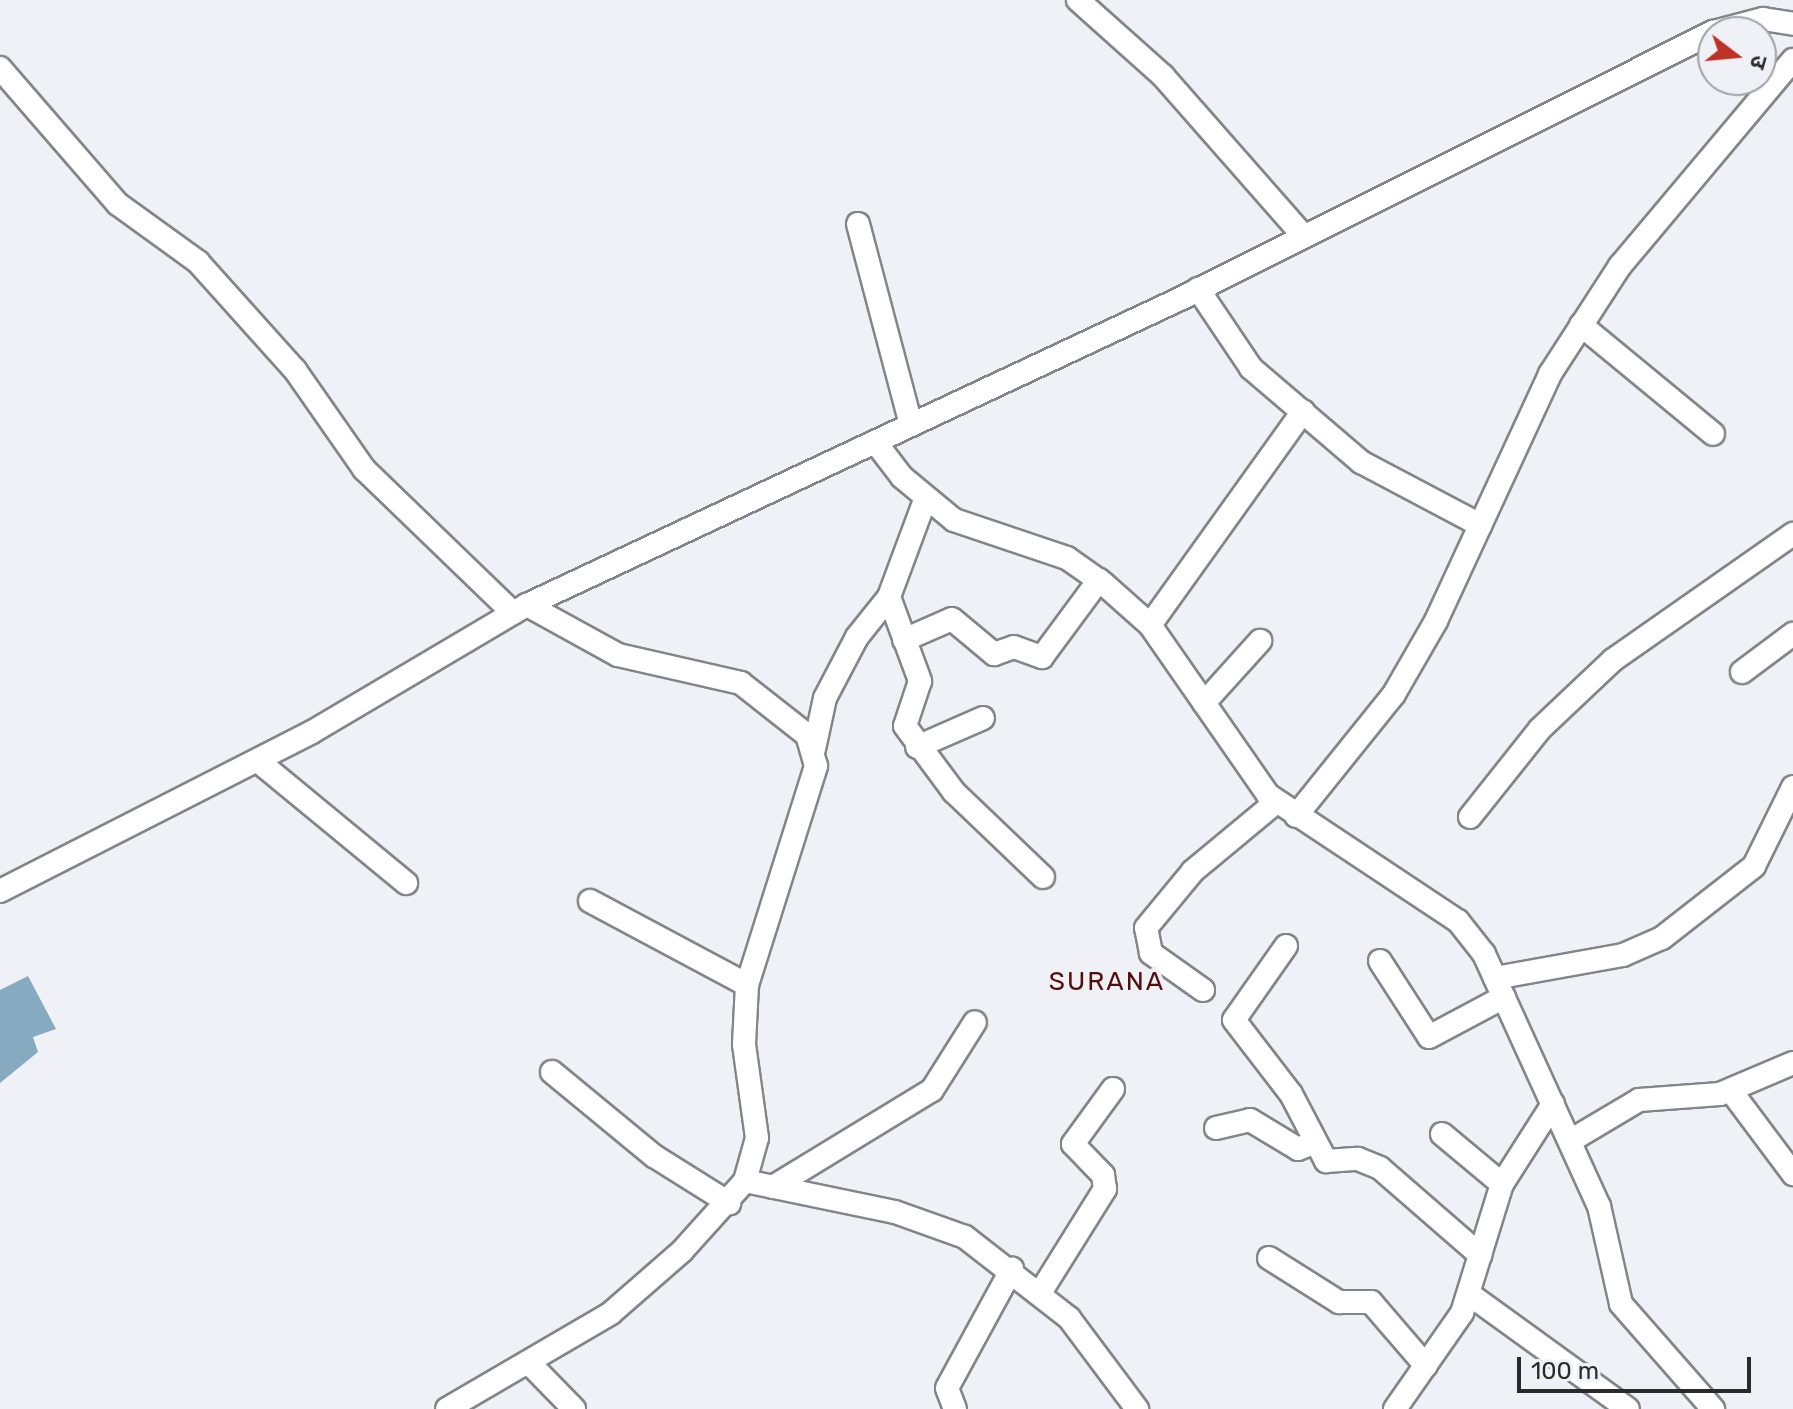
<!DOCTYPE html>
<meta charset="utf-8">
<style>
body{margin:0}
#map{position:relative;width:1793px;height:1409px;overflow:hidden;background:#f0f1f6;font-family:Rubik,"Noto Sans Devanagari",sans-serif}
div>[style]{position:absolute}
.water>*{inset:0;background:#86abc1}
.roads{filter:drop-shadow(2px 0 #848589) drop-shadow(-2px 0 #848589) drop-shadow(0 2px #848589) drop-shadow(0 -2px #848589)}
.minor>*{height:22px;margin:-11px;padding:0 11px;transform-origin:11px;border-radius:11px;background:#fff}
span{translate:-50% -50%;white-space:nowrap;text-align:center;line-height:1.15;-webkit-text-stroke:8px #f0f1f6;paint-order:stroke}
.quarter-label{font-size:26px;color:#520e09;letter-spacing:2px}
.north{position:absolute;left:1697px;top:16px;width:80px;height:80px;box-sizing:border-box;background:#f0f1f6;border:2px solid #a0a1a5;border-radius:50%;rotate:106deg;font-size:22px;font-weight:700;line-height:32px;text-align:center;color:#292a2c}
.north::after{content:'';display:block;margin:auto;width:28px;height:36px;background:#be3126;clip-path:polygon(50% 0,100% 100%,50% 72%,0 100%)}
.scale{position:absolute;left:1517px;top:1357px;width:234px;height:36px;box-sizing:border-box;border:4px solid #292a2c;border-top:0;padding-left:10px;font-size:24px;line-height:28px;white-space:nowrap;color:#292a2c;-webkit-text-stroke:6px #f0f1f6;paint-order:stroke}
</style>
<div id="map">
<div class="water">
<div style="clip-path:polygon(28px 976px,56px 1029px,33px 1037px,38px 1052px,0 1083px,0 990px)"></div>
</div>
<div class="roads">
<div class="minor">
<div style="left:1078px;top:0;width:114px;rotate:41.8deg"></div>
<div style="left:1163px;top:76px;width:210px;rotate:48.7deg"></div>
<div style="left:1714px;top:32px;width:51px;rotate:-14.9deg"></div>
<div style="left:1763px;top:19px;width:30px;rotate:9deg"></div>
<div style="left:0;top:68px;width:180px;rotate:49.1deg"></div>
<div style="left:118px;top:204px;width:99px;rotate:35.9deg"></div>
<div style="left:198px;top:262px;width:145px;rotate:48.1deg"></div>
<div style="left:295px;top:370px;width:121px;rotate:55.1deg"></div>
<div style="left:364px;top:469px;width:207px;rotate:44deg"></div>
<div style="left:858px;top:224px;width:208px;rotate:75.2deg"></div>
<div style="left:1198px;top:289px;width:95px;rotate:56.1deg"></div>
<div style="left:1251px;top:368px;width:145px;rotate:40.5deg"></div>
<div style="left:1361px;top:462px;width:135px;rotate:27.9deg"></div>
<div style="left:1581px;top:325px;width:171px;rotate:39.5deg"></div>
<div style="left:876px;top:443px;width:43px;rotate:52.6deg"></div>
<div style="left:902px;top:477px;width:67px;rotate:39.6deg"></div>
<div style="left:954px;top:520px;width:119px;rotate:18.6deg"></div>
<div style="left:1067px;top:558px;width:45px;rotate:35.1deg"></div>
<div style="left:1104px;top:584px;width:62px;rotate:41.7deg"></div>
<div style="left:1150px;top:625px;width:207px;rotate:55.2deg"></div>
<div style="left:1268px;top:795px;width:228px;rotate:33.6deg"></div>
<div style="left:1458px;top:921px;width:42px;rotate:51.8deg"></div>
<div style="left:1484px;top:954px;width:277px;rotate:65.5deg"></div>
<div style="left:1599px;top:1206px;width:100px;rotate:77.3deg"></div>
<div style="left:1621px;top:1304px;width:140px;rotate:48.8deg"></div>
<div style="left:925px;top:500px;width:103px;rotate:110.4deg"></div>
<div style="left:889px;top:597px;width:90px;rotate:69.7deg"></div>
<div style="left:920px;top:681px;width:47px;rotate:108.4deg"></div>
<div style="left:905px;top:726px;width:82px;rotate:53.4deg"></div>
<div style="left:954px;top:792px;width:123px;rotate:43.7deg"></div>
<div style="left:1150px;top:625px;width:263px;rotate:-54.4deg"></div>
<div style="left:904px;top:640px;width:52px;rotate:-23.6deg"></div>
<div style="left:952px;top:619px;width:55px;rotate:39.8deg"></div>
<div style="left:994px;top:654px;width:21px;rotate:-19deg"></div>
<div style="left:1014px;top:647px;width:30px;rotate:20deg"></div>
<div style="left:1042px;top:657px;width:96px;rotate:-53.5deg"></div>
<div style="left:1742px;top:672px;width:64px;rotate:-36.7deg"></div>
<div style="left:1204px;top:703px;width:84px;rotate:-47.9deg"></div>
<div style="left:917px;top:747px;width:72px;rotate:-23.7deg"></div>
<div style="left:814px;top:749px;width:52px;rotate:-77.8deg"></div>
<div style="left:825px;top:698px;width:69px;rotate:-62.3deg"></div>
<div style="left:857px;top:637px;width:51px;rotate:-51.3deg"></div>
<div style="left:258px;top:761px;width:192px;rotate:39.5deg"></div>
<div style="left:1296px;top:816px;width:156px;rotate:-51.2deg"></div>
<div style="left:1394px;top:694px;width:84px;rotate:-60.1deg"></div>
<div style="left:1436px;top:621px;width:272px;rotate:-65.2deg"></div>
<div style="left:1550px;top:374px;width:129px;rotate:-57.1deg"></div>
<div style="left:1620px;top:266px;width:269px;rotate:-50deg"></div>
<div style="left:1470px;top:817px;width:112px;rotate:-51.5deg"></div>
<div style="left:1540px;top:729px;width:100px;rotate:-43.4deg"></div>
<div style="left:1613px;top:660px;width:220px;rotate:-35deg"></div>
<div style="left:0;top:891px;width:350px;rotate:-27deg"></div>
<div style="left:312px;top:732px;width:250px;rotate:-30.6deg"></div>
<div style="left:527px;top:605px;width:723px;rotate:-25.11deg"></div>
<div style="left:1182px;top:298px;width:594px;rotate:-26.61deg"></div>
<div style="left:590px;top:901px;width:178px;rotate:28.1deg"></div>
<div style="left:1286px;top:946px;width:90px;rotate:125.1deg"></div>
<div style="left:1234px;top:1020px;width:93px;rotate:52.4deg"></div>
<div style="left:1291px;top:1094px;width:76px;rotate:62.4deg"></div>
<div style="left:1326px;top:1161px;width:32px;rotate:-4deg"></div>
<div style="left:1358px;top:1159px;width:24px;rotate:22deg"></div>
<div style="left:1380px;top:1168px;width:133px;rotate:41deg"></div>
<div style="left:1380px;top:961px;width:90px;rotate:57.2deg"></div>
<div style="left:1429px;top:1037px;width:85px;rotate:-28.1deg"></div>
<div style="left:1495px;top:978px;width:130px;rotate:-10.2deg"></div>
<div style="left:1623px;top:955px;width:43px;rotate:-23.6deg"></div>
<div style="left:1662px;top:938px;width:117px;rotate:-38deg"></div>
<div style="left:1754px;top:866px;width:88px;rotate:-63.7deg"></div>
<div style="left:1203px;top:990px;width:64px;rotate:-144.6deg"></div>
<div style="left:1151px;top:953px;width:25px;rotate:-101deg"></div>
<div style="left:1146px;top:928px;width:74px;rotate:-50.5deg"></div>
<div style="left:1193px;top:871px;width:108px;rotate:-39.7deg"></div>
<div style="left:552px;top:1072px;width:132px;rotate:39.5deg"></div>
<div style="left:654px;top:1156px;width:89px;rotate:32.1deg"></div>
<div style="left:1731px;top:1091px;width:104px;rotate:53.2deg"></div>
<div style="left:1216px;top:1128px;width:35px;rotate:-13deg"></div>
<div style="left:1250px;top:1120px;width:56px;rotate:31.1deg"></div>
<div style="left:1298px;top:1149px;width:18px;rotate:-22deg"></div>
<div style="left:1442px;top:1134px;width:78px;rotate:39.8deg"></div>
<div style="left:1570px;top:1141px;width:80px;rotate:-30.7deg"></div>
<div style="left:1639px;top:1100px;width:81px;rotate:-4.2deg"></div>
<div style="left:1720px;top:1094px;width:79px;rotate:-23deg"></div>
<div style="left:745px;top:1181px;width:153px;rotate:11.7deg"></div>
<div style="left:895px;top:1212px;width:74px;rotate:19.7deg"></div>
<div style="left:965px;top:1237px;width:132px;rotate:37.9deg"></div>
<div style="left:1069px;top:1318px;width:114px;rotate:53.2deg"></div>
<div style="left:773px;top:1187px;width:186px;rotate:-31.4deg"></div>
<div style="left:932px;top:1090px;width:80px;rotate:-57.7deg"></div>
<div style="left:1269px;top:1258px;width:83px;rotate:32.2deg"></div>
<div style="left:1339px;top:1302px;width:32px"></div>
<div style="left:1371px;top:1302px;width:84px;rotate:49.3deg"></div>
<div style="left:1040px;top:1293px;width:123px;rotate:-58deg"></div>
<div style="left:1105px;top:1189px;width:14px;rotate:-98deg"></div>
<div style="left:1103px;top:1175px;width:43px;rotate:-134.1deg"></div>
<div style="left:1073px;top:1144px;width:68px;rotate:-54deg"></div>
<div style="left:1469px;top:1294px;width:196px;rotate:35.9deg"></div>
<div style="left:530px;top:1364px;width:63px;rotate:45.6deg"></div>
<div style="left:447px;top:1409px;width:190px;rotate:-30.3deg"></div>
<div style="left:611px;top:1313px;width:94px;rotate:-41.1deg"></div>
<div style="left:682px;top:1251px;width:94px;rotate:-48deg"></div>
<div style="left:745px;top:1181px;width:45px;rotate:-74.4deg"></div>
<div style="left:757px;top:1138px;width:95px;rotate:-97.9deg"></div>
<div style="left:744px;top:1044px;width:59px;rotate:-87.1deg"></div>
<div style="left:747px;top:985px;width:230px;rotate:-72.5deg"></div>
<div style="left:816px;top:766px;width:32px;rotate:-106deg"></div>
<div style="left:807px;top:735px;width:84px;rotate:-141.8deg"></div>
<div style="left:741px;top:683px;width:126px;rotate:-167.2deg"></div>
<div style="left:618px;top:655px;width:104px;rotate:-151.2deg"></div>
<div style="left:955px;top:1409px;width:22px;rotate:-111deg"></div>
<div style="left:947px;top:1388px;width:136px;rotate:-61.4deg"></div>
<div style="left:1395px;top:1409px;width:117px;rotate:-55.1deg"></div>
<div style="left:1462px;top:1313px;width:135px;rotate:-72.8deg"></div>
<div style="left:1502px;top:1184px;width:95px;rotate:-57.5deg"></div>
</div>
</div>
<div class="quarter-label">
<span style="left:1107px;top:982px">SURANA</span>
</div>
<div class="north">उ</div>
<div class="scale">100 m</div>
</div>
